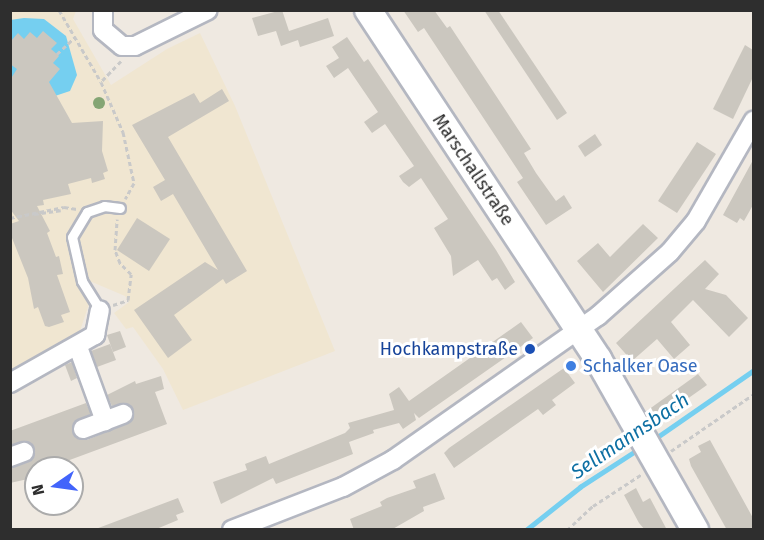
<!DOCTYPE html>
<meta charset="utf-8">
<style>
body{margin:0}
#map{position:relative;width:764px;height:540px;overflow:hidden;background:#efe9e1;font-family:"Fira Sans",sans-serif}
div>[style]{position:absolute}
.education>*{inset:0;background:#f0e6d1}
.water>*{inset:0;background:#75cff0}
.stream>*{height:4.5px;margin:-2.25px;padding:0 2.25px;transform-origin:2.25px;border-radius:2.25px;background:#75cff0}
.building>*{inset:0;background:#cbc7bf}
.path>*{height:3px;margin-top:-1.5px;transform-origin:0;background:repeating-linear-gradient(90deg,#c9c9c9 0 4.5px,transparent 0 7.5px)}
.roads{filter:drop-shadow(2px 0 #b4b7c1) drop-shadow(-2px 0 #b4b7c1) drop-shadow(0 2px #b4b7c1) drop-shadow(0 -2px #b4b7c1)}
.lane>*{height:9px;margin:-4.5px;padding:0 4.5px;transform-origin:4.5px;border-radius:4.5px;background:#fff}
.street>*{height:18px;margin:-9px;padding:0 9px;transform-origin:9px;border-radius:9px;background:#fff}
.secondary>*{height:26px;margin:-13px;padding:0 13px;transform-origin:13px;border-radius:13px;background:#fff}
.trees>*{width:12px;height:12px;margin:-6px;border-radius:50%;background:#84a574}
.dots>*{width:16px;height:16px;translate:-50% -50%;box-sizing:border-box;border:3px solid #fff;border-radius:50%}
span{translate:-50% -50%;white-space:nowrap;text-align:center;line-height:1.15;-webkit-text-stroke:6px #fff;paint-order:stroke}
.street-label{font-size:18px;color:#2e2e2e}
.transit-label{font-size:18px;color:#164399}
.right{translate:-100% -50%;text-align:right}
.shop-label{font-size:18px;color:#366cbe}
.left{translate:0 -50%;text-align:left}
.water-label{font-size:20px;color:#0d6fa3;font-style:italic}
.frame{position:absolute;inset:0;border:12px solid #2e2e2e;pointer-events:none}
.north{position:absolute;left:24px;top:456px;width:60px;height:60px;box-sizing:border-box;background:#fff;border:2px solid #ababab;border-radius:50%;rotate:257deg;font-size:16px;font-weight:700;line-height:24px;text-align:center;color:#2e2e2e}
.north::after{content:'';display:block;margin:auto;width:21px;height:27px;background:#4264fb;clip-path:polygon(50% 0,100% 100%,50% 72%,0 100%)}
</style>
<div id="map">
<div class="education">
<div style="clip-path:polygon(11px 11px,76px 11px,73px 19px,111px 85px,167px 49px,200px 33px,235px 106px,335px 351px,183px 410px,163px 369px,133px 327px,126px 329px,114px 313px,129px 302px,125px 296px,92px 282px,81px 288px,89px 304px,80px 331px,11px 370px)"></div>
</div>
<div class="water">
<div style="clip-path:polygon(24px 18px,44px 19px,66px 36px,77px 75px,70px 91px,55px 96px,11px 82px,10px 20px)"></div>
</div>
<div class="stream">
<div style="left:653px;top:440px;width:123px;rotate:-34.7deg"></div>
<div style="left:526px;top:530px;width:69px;rotate:-38.5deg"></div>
<div style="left:580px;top:487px;width:72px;rotate:-33deg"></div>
</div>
<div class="building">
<div style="clip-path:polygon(282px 10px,289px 31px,328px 18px,334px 36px,300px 47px,298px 40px,281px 46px,276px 31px,258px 36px,252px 18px)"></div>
<div style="clip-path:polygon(403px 10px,434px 10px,447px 28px,450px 26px,531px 149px,524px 153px,536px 173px,556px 201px,564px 195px,572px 208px,546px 225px,517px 182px,523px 178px,424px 28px,418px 32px)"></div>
<div style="clip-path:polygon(484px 10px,498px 10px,567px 113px,557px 120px)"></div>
<div style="clip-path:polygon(43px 31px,57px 43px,51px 49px,59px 56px,53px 63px,60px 69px,49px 82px,72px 123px,103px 121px,102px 151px,108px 171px,103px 173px,105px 179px,92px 183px,91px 178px,68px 184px,71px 194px,43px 200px,44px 205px,37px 206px,50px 231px,47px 233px,56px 257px,59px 256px,63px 274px,57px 275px,70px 312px,61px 315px,64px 322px,49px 327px,45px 326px,38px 307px,34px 309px,28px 278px,10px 233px,10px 224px,19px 221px,10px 209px,10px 80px,17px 69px,10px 64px,10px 42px,18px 33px,24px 39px,30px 32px,37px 38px)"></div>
<div style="clip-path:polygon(347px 37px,364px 62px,368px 59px,496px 250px,515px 282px,505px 290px,497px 278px,492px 281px,478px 260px,453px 276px,451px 256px,434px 228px,448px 219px,421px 178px,409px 187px,403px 182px,399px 176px,414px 166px,385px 124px,372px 133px,364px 122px,378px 112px,348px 68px,334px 78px,326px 66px,339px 58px,332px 47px)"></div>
<div style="clip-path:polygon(745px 45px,753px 50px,753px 77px,733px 119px,713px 109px)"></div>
<div style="clip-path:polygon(222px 89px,229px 101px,168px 137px,247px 271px,226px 284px,223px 279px,174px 315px,192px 340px,168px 358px,134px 310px,205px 262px,218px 270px,173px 194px,161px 201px,153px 187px,165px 180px,132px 125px,194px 93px,200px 103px)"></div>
<div style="clip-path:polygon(595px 134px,602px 145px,585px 157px,578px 146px)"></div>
<div style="clip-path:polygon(697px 142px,716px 154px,677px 213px,658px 201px)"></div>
<div style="clip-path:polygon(753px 160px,753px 205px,744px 221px,740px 218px,737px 223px,723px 215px)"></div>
<div style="clip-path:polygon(137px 218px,170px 239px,149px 271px,117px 250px)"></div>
<div style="clip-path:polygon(643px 224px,658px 238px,603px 292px,577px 261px,598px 243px,610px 257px)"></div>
<div style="clip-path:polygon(705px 260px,719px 274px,705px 289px,726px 295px,748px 318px,729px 337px,693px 300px,671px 322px,690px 345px,674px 359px,657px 339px,632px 361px,616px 343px)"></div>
<div style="clip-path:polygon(521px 322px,533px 338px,419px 418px,414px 413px,416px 420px,403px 429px,399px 423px,373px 430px,374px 433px,349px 442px,353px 454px,276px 484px,273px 478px,221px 504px,213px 482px,247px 470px,245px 464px,266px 456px,269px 464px,345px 433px,350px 428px,348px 423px,394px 410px,389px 394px,399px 387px,409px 401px)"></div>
<div style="clip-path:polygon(120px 331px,126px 347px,113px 352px,107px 335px)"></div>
<div style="clip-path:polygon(110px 344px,116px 360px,97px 367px,91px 351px)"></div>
<div style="clip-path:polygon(72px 362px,77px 378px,71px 381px,65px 365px)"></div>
<div style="clip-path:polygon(564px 368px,575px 383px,552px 400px,556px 405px,543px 415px,538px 409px,454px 468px,444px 453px,449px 448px)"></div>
<div style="clip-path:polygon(698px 374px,707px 385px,656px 421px,648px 410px)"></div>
<div style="clip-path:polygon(161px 376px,164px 389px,155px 392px,167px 424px,48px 468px,36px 468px,28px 479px,10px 483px,10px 468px,28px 462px,35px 453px,27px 441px,10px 445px,10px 431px,86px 403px,91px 414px,75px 421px,72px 428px,76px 438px,87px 440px,132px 421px,131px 406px,124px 403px,112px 406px,107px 395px,135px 381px,136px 384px)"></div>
<div style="clip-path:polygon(710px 440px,753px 518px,753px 530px,727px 530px,691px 466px,689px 459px,701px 452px,698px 446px)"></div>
<div style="clip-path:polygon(435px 473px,445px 499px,423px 507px,424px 511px,391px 530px,354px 530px,350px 519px,382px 506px,380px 502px,387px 498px,416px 488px,413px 481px)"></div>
<div style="clip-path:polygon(636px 488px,643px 502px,650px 498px,667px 530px,645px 530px,639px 523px,624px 495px)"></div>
<div style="clip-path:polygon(178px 498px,184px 512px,176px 515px,178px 520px,154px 530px,93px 530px)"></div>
</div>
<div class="path">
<div style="left:59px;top:10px;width:83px;rotate:59.7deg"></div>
<div style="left:57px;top:54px;width:25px;rotate:-43deg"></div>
<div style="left:121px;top:61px;width:29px;rotate:134deg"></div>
<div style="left:101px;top:82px;width:55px;rotate:66.3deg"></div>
<div style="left:123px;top:132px;width:52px;rotate:77.8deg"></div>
<div style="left:134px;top:183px;width:18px;rotate:119deg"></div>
<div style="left:10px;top:96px;width:1px;rotate:45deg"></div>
<div style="left:34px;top:214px;width:27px;rotate:-8deg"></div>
<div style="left:10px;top:218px;width:55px;rotate:-11.5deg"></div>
<div style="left:64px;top:207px;width:13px;rotate:9deg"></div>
<div style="left:113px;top:305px;width:16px;rotate:-18deg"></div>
<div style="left:128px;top:300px;width:26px;rotate:-83deg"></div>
<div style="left:131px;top:274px;width:16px;rotate:-135deg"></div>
<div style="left:120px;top:263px;width:14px;rotate:-111deg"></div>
<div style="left:115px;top:250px;width:31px;rotate:-86deg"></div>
<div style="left:671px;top:451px;width:101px;rotate:-34.5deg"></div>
<div style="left:567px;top:530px;width:35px;rotate:-43deg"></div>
<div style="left:593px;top:506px;width:59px;rotate:-33.1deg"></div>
</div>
<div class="roads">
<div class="lane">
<div style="left:100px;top:310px;width:34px;rotate:-122deg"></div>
<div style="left:82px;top:281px;width:45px;rotate:-102.8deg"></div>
<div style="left:72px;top:237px;width:29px;rotate:-59deg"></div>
<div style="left:87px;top:212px;width:18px;rotate:-19deg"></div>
<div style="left:104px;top:206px;width:16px;rotate:7deg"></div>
</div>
<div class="street">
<div style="left:103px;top:10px;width:20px;rotate:90deg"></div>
<div style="left:103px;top:30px;width:25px;rotate:40deg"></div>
<div style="left:122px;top:46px;width:13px"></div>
<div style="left:135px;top:46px;width:81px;rotate:-26.3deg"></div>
<div style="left:78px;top:347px;width:79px;rotate:70deg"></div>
<div style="left:10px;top:383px;width:98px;rotate:-29.5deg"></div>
<div style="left:95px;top:335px;width:25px;rotate:-79deg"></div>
<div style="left:83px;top:429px;width:43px;rotate:-20.6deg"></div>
<div style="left:10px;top:457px;width:15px;rotate:-20deg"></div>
<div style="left:232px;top:530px;width:119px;rotate:-21.2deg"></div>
<div style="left:343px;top:487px;width:57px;rotate:-28.4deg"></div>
<div style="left:393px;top:460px;width:251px;rotate:-35.1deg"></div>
<div style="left:598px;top:316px;width:96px;rotate:-41.6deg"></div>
<div style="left:670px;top:252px;width:40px;rotate:-50deg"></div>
<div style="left:696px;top:221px;width:116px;rotate:-60.1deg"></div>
</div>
<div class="secondary">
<div style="left:368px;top:10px;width:418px;rotate:56.6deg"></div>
<div style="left:598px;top:359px;width:197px;rotate:60.4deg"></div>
</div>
</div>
<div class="trees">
<div style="left:99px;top:103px"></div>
</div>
<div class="dots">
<div style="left:530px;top:349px;background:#1a4fb4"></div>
<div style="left:571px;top:366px;background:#3f7fe0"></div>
</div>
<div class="street-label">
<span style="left:473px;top:170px;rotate:56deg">Marschallstraße</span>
</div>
<div class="transit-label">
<span class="right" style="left:518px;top:349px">Hochkampstraße</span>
</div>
<div class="shop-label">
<span class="left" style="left:583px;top:366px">Schalker Oase</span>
</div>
<div class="water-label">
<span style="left:630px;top:436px;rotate:-34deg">Sellmannsbach</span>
</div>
<div class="frame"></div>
<div class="north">N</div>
</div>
